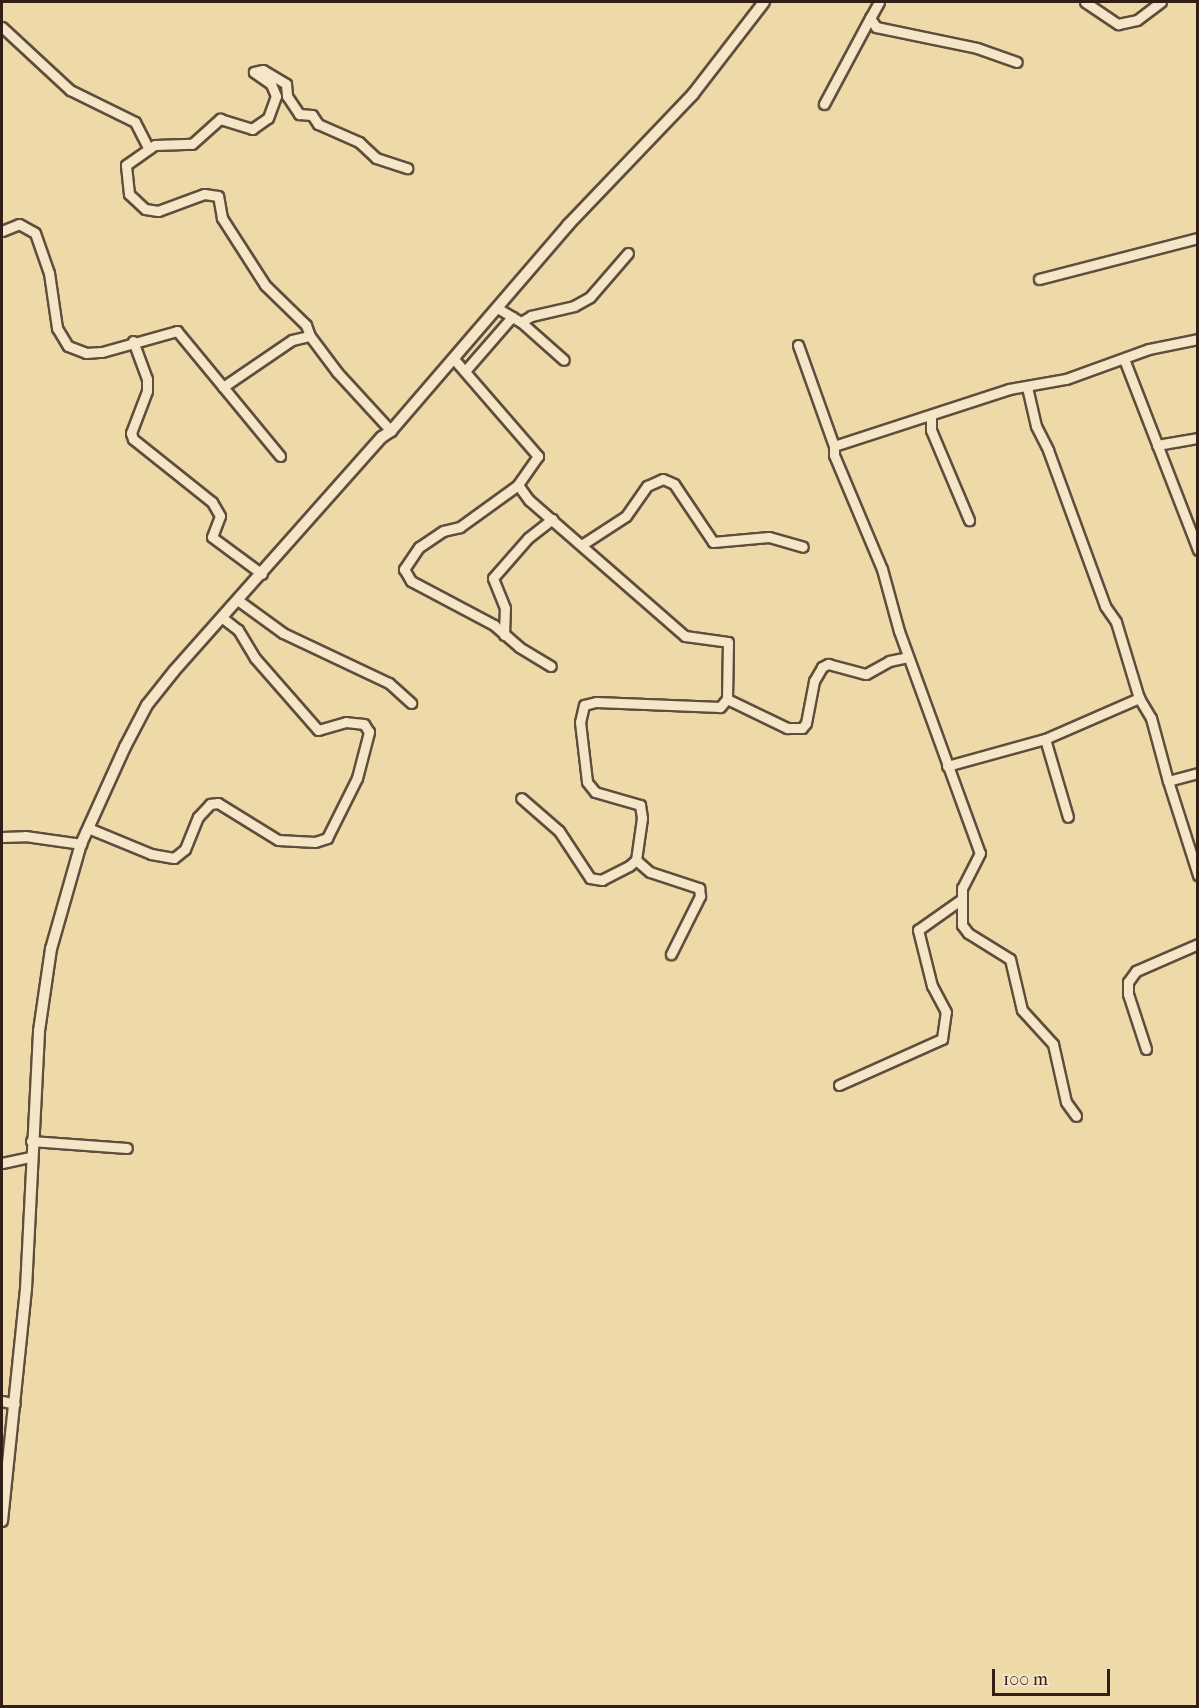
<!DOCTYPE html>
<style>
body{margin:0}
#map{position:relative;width:1199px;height:1708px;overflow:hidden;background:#eed9a9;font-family:"IM FELL French Canon",serif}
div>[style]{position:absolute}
.roads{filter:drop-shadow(2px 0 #604d3c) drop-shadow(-2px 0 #604d3c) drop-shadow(0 2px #604d3c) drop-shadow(0 -2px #604d3c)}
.minor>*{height:9px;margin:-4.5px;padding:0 4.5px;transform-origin:4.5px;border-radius:4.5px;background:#f4e6c7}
.tertiary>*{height:10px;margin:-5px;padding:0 5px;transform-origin:5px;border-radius:5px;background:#f4e6c7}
span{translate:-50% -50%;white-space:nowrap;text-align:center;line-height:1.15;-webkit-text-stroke:5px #f4e6c7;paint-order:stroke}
.frame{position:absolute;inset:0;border:3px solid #301e17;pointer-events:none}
.scale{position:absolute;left:992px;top:1669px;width:118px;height:27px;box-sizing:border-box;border:3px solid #301e17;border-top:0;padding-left:8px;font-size:18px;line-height:21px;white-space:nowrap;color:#301e17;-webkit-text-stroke:4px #f4e6c7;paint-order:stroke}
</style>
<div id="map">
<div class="roads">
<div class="minor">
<div style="left:879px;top:2px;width:18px;rotate:119deg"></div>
<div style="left:870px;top:18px;width:11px;rotate:56deg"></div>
<div style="left:876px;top:27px;width:103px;rotate:11.7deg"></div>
<div style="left:977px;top:48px;width:42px;rotate:19.3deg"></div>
<div style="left:1085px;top:2px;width:40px;rotate:34deg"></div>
<div style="left:1118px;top:24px;width:19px;rotate:-12deg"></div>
<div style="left:1137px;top:20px;width:30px;rotate:-37deg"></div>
<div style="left:2px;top:27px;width:93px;rotate:42.8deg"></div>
<div style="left:70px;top:90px;width:72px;rotate:26.2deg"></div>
<div style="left:135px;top:122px;width:30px;rotate:63deg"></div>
<div style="left:824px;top:104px;width:98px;rotate:-61.9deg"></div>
<div style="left:2px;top:231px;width:18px;rotate:-22deg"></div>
<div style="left:19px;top:224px;width:18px;rotate:29deg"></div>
<div style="left:35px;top:233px;width:42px;rotate:70.7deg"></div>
<div style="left:49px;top:273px;width:56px;rotate:81.7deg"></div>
<div style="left:57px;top:328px;width:21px;rotate:59deg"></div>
<div style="left:68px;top:346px;width:19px;rotate:21deg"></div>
<div style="left:86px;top:353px;width:16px;rotate:-4deg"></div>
<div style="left:102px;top:352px;width:78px;rotate:-15.6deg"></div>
<div style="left:177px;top:331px;width:162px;rotate:50.5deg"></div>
<div style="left:1039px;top:279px;width:164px;rotate:-14.5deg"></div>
<div style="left:499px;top:309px;width:26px;rotate:31deg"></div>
<div style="left:521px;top:322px;width:57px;rotate:41.5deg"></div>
<div style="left:521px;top:322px;width:12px;rotate:-31deg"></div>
<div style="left:531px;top:316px;width:44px;rotate:-13.1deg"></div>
<div style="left:574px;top:306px;width:18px;rotate:-29deg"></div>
<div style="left:590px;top:297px;width:58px;rotate:-49.2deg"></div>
<div style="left:310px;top:336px;width:12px;rotate:-110deg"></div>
<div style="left:306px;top:325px;width:57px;rotate:-135.7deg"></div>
<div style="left:265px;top:285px;width:80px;rotate:-122.7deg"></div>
<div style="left:222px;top:218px;width:22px;rotate:-100deg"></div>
<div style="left:218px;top:196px;width:14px;rotate:-172deg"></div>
<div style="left:204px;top:194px;width:49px;rotate:159.7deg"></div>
<div style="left:158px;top:211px;width:13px;rotate:-171deg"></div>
<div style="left:145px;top:209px;width:22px;rotate:-137deg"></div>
<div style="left:129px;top:194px;width:29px;rotate:-96deg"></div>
<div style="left:126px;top:165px;width:35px;rotate:-35deg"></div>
<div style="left:155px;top:145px;width:37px;rotate:-2deg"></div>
<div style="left:192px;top:144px;width:38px;rotate:-42deg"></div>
<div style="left:220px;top:119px;width:34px;rotate:17deg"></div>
<div style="left:252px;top:129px;width:19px;rotate:-35deg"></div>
<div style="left:268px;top:118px;width:23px;rotate:-70deg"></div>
<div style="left:276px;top:96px;width:13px;rotate:-113deg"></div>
<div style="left:271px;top:84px;width:21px;rotate:-145deg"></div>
<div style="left:254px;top:72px;width:9px;rotate:-13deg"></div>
<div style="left:263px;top:70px;width:27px;rotate:31deg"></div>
<div style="left:286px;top:84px;width:12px;rotate:85deg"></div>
<div style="left:287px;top:96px;width:22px;rotate:56deg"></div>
<div style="left:299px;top:114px;width:13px;rotate:4deg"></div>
<div style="left:312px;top:115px;width:11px;rotate:56deg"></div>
<div style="left:318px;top:124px;width:45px;rotate:23.7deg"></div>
<div style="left:359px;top:142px;width:23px;rotate:43deg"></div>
<div style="left:376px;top:158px;width:33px;rotate:18deg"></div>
<div style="left:133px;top:341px;width:40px;rotate:69.8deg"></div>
<div style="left:147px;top:379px;width:12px;rotate:90deg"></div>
<div style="left:147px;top:391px;width:45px;rotate:110.9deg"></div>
<div style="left:131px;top:433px;width:6px;rotate:72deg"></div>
<div style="left:133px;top:439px;width:101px;rotate:38.6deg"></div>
<div style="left:212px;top:502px;width:16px;rotate:60deg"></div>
<div style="left:220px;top:516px;width:22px;rotate:111deg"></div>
<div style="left:212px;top:537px;width:62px;rotate:36.5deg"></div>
<div style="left:798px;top:345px;width:107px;rotate:70.4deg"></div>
<div style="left:834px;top:446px;width:9px;rotate:90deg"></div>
<div style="left:834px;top:455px;width:124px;rotate:67.2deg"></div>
<div style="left:882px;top:569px;width:64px;rotate:74.7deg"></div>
<div style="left:899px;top:631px;width:236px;rotate:70deg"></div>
<div style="left:980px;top:853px;width:39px;rotate:117deg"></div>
<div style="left:962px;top:888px;width:37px;rotate:90deg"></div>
<div style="left:962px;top:925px;width:10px;rotate:53deg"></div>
<div style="left:968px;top:933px;width:49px;rotate:31.8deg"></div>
<div style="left:1010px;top:959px;width:52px;rotate:76.8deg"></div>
<div style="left:1022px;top:1010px;width:46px;rotate:47.6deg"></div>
<div style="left:1053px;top:1044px;width:59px;rotate:77.4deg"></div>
<div style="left:1066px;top:1102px;width:17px;rotate:54deg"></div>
<div style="left:453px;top:358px;width:130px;rotate:49.1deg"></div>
<div style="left:538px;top:456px;width:35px;rotate:125deg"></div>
<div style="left:518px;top:485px;width:19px;rotate:54deg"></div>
<div style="left:529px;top:500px;width:207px;rotate:41.1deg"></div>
<div style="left:685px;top:636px;width:43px;rotate:7.9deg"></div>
<div style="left:728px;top:642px;width:57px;rotate:91deg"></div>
<div style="left:727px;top:699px;width:11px;rotate:131deg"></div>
<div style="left:720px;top:707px;width:124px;rotate:-177.7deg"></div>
<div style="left:596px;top:702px;width:12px;rotate:166deg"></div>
<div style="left:584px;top:705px;width:17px;rotate:103deg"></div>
<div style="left:580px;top:722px;width:60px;rotate:83.3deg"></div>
<div style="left:587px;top:782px;width:13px;rotate:51deg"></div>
<div style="left:595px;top:792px;width:47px;rotate:16.1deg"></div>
<div style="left:640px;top:805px;width:13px;rotate:81deg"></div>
<div style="left:642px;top:818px;width:42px;rotate:98.1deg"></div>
<div style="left:636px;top:860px;width:9px;rotate:139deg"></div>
<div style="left:629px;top:866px;width:30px;rotate:153deg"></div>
<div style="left:602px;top:880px;width:12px;rotate:-171deg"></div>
<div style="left:590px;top:878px;width:56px;rotate:-123.4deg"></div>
<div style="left:559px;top:831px;width:50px;rotate:-139deg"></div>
<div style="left:1124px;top:359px;width:205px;rotate:68.8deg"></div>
<div style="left:465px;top:371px;width:72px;rotate:-49deg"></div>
<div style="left:223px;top:387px;width:83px;rotate:-34.3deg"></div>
<div style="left:292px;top:340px;width:18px;rotate:-13deg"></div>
<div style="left:310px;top:336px;width:45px;rotate:53.1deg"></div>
<div style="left:337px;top:372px;width:80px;rotate:47.5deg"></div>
<div style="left:1027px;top:387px;width:40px;rotate:77deg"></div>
<div style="left:1036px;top:426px;width:27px;rotate:63deg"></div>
<div style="left:1048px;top:450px;width:166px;rotate:69.9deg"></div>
<div style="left:1105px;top:606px;width:19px;rotate:55deg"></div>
<div style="left:1116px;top:622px;width:79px;rotate:73.2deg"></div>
<div style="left:1139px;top:698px;width:23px;rotate:59deg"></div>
<div style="left:1151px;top:718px;width:65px;rotate:74.9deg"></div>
<div style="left:931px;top:416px;width:14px;rotate:90deg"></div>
<div style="left:931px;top:430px;width:98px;rotate:67.1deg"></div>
<div style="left:1157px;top:445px;width:42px;rotate:-9.7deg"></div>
<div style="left:834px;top:446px;width:184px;rotate:-18deg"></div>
<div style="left:1009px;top:389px;width:58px;rotate:-10deg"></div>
<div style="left:1066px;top:379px;width:88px;rotate:-19.9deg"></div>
<div style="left:1149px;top:349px;width:50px;rotate:-11.5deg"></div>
<div style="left:518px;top:485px;width:72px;rotate:144.1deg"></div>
<div style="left:460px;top:527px;width:17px;rotate:167deg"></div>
<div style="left:443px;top:531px;width:29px;rotate:146deg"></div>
<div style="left:419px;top:547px;width:27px;rotate:124deg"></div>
<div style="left:404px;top:569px;width:14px;rotate:60deg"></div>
<div style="left:411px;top:581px;width:94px;rotate:27.9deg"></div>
<div style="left:494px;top:625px;width:33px;rotate:41deg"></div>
<div style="left:519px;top:647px;width:37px;rotate:31deg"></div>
<div style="left:583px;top:544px;width:51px;rotate:-33.1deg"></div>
<div style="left:626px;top:516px;width:37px;rotate:-55deg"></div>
<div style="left:647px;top:486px;width:17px;rotate:-24deg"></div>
<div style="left:663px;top:479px;width:12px;rotate:24deg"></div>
<div style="left:674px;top:484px;width:70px;rotate:56.1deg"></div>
<div style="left:713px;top:542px;width:56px;rotate:-5.1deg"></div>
<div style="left:769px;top:537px;width:35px;rotate:16deg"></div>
<div style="left:239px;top:601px;width:54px;rotate:36deg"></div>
<div style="left:283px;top:633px;width:117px;rotate:25.3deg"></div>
<div style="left:389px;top:683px;width:30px;rotate:42deg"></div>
<div style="left:504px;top:635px;width:27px;rotate:-88deg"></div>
<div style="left:505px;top:608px;width:32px;rotate:-112deg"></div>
<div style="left:493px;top:578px;width:53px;rotate:-48.8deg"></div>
<div style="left:528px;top:538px;width:31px;rotate:-38deg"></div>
<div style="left:727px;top:699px;width:67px;rotate:25.8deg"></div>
<div style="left:787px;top:728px;width:15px"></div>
<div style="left:802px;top:728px;width:6px;rotate:-51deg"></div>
<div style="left:806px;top:723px;width:43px;rotate:-79.2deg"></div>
<div style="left:814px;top:681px;width:16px;rotate:-60deg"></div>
<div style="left:822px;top:667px;width:7px;rotate:-27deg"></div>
<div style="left:828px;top:664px;width:39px;rotate:15deg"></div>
<div style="left:866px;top:674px;width:26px;rotate:-29deg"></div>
<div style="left:889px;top:661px;width:19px;rotate:-12deg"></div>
<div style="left:1045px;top:739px;width:81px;rotate:73.6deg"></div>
<div style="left:947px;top:766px;width:102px;rotate:-15.4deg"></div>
<div style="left:1045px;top:739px;width:103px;rotate:-23.6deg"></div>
<div style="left:1198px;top:773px;width:31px;rotate:165deg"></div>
<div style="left:1168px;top:781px;width:99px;rotate:72.3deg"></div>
<div style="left:88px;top:828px;width:68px;rotate:22.4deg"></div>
<div style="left:151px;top:854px;width:23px;rotate:10deg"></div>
<div style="left:174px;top:858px;width:14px;rotate:-39deg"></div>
<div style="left:185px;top:849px;width:35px;rotate:-68deg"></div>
<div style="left:198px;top:817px;width:18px;rotate:-47deg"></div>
<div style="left:210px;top:804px;width:8px;rotate:-7deg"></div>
<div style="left:218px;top:803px;width:70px;rotate:31.7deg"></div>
<div style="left:278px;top:840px;width:37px;rotate:3deg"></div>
<div style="left:315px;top:842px;width:13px;rotate:-18deg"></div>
<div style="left:327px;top:838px;width:67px;rotate:-63.4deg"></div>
<div style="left:357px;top:778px;width:48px;rotate:-75.4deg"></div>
<div style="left:369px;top:732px;width:9px;rotate:-122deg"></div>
<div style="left:364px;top:724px;width:18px;rotate:-174deg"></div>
<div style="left:346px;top:722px;width:29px;rotate:164deg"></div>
<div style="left:318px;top:730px;width:96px;rotate:-131.2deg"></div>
<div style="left:255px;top:658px;width:33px;rotate:-121deg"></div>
<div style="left:238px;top:630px;width:18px;rotate:-142deg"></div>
<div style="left:2px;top:837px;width:23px;rotate:-2deg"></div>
<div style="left:25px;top:836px;width:57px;rotate:8.1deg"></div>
<div style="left:636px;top:860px;width:18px;rotate:41deg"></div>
<div style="left:650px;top:872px;width:52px;rotate:18.1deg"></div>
<div style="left:699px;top:888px;width:8px;rotate:83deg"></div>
<div style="left:700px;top:896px;width:65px;rotate:116.6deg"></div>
<div style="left:1146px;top:1049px;width:58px;rotate:-108.1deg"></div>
<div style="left:1128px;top:994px;width:12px;rotate:-90deg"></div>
<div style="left:1128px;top:982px;width:14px;rotate:-54deg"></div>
<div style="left:1136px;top:971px;width:68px;rotate:-23.5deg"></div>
<div style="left:839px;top:1085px;width:113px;rotate:-24.1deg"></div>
<div style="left:942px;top:1039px;width:27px;rotate:-82deg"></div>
<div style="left:946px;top:1012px;width:30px;rotate:-118deg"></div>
<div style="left:932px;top:986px;width:58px;rotate:-104deg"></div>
<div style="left:918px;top:930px;width:50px;rotate:-35.3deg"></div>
<div style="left:31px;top:1141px;width:96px;rotate:4.2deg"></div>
<div style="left:2px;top:1163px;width:29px;rotate:-12deg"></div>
<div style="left:2px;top:1401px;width:13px;rotate:13deg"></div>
</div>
<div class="tertiary">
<div style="left:2px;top:1521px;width:233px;rotate:-84.1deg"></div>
<div style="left:26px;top:1289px;width:258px;rotate:-87.1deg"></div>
<div style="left:39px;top:1031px;width:83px;rotate:-81.7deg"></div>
<div style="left:51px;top:949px;width:109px;rotate:-74.1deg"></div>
<div style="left:81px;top:844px;width:107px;rotate:-65.6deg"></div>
<div style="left:125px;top:747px;width:47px;rotate:-62.4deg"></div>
<div style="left:147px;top:705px;width:43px;rotate:-51.5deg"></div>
<div style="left:174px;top:671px;width:313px;rotate:-48.4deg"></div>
<div style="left:382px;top:437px;width:11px;rotate:-34deg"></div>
<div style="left:391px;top:431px;width:272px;rotate:-49.3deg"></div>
<div style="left:568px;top:225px;width:181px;rotate:-46.3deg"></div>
<div style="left:693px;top:94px;width:116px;rotate:-52.3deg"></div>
</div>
</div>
<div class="frame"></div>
<div class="scale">100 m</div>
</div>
